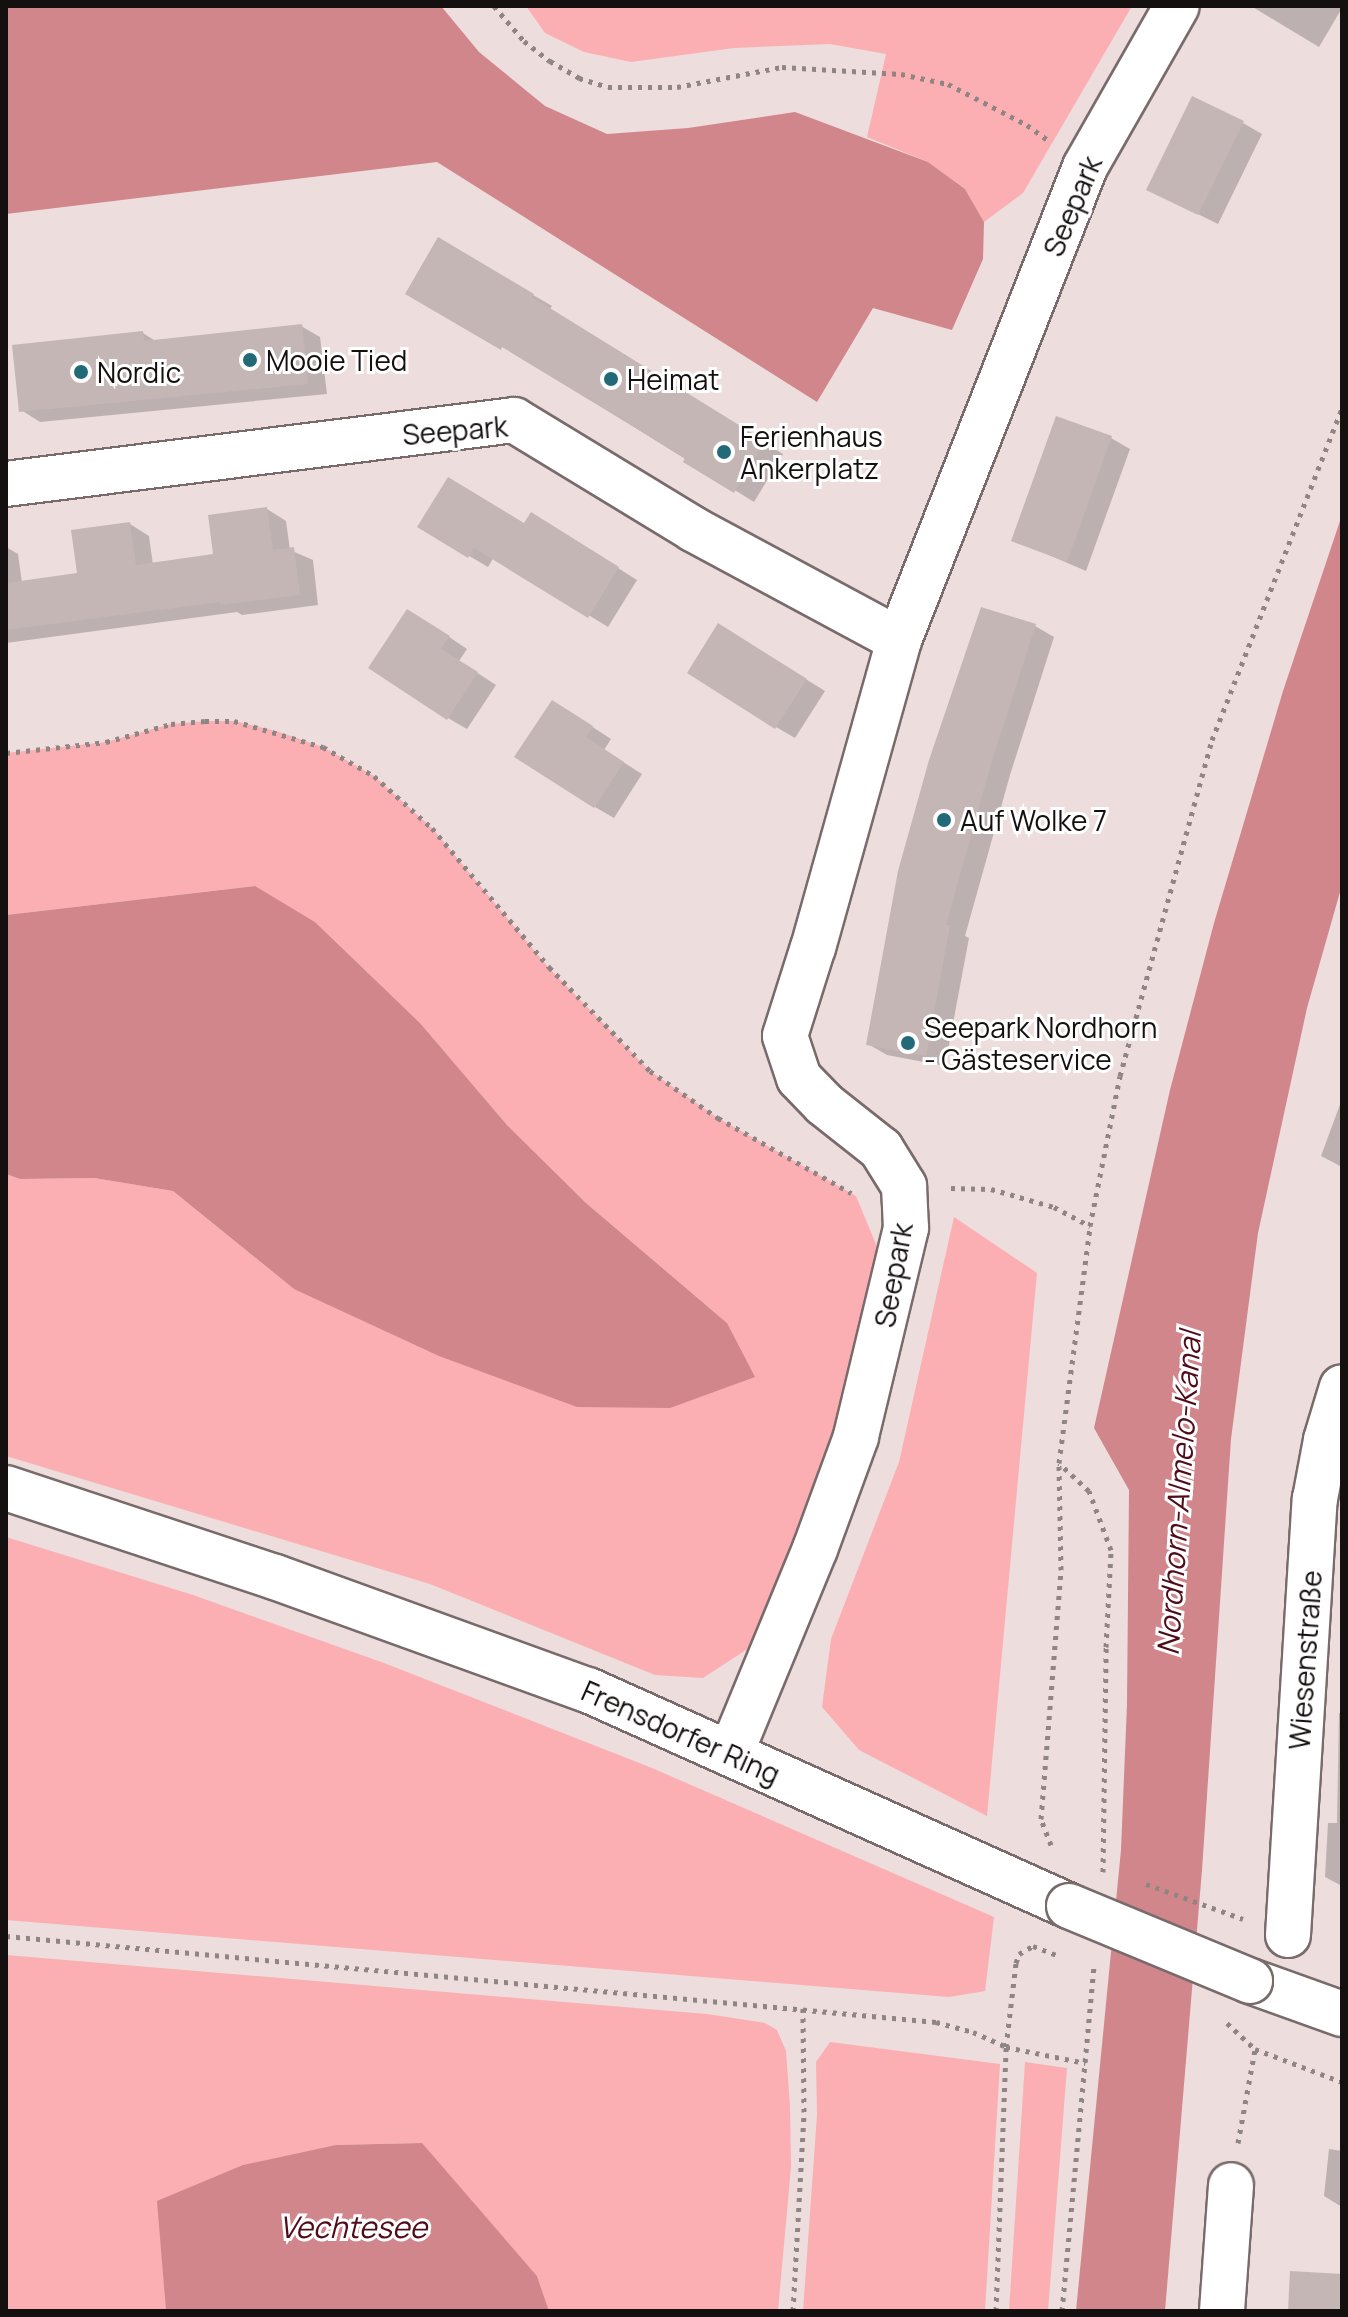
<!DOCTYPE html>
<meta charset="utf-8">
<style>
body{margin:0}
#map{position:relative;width:1348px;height:2317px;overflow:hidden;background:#eddddd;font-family:Manrope,sans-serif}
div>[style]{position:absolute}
.green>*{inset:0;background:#fbafb3}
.water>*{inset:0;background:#d1868b}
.shadow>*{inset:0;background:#0003}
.building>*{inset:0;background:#c5b6b6}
.path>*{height:5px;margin-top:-2.5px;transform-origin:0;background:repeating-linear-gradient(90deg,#908585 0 4px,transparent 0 10px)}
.roads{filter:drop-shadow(2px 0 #796b6b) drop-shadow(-2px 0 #796b6b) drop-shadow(0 2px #796b6b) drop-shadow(0 -2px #796b6b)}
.street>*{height:44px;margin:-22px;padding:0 22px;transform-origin:22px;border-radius:22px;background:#fff}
.secondary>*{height:44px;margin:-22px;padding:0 22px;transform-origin:22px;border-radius:22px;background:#fff}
.path-bridge>*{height:5px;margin-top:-2.5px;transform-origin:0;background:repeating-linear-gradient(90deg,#908585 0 4px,transparent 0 10px)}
.bridges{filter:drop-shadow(2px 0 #796b6b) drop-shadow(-2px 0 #796b6b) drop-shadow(0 2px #796b6b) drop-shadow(0 -2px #796b6b)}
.secondary-bridge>*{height:44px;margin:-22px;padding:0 22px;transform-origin:22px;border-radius:22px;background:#fff}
.dots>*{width:22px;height:22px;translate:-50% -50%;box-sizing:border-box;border:4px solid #fff;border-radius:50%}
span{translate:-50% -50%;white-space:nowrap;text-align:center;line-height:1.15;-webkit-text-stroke:6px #fff;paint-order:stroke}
.street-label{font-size:28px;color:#151010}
.poi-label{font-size:28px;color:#151010}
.left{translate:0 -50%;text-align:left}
.water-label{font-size:30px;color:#4f0b19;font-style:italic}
.frame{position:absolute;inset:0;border:8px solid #151010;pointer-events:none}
</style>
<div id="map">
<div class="green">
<div style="clip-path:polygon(526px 6px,1132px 6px,1023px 193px,984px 222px,965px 189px,928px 162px,867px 137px,886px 54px,830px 44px,734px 48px,631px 62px,584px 52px,545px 33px)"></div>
<div style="clip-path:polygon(205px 721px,234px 721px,276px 731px,323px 747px,374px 776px,432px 828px,548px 967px,650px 1071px,718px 1118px,856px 1196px,882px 1259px,846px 1399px,778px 1603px,752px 1646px,703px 1678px,655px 1675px,430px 1584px,6px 1456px,6px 1174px,20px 1179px,94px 1178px,173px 1191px,294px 1289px,727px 1323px,586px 1203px,507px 1125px,420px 1023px,315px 922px,254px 886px,6px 915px,6px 753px,106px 742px,171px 724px)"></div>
<div style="clip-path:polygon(954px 1217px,1037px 1273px,987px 1816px,859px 1750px,822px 1707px,831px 1639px,899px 1462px)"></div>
<div style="clip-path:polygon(6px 1537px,193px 1595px,384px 1663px,652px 1768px,994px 1917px,985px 1991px,949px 1997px,6px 1920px)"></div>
<div style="clip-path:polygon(6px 1955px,707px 2014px,765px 2023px,777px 2030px,786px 2051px,790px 2106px,791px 2167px,778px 2311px,549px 2311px,537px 2276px,421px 2143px,336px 2145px,158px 2201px,166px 2311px,6px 2311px)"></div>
<div style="clip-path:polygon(830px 2042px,1000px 2064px,985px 2311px,803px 2311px,817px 2115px,816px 2062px)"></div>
<div style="clip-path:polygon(1025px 2062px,1067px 2068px,1048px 2311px,1009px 2311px)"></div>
</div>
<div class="water">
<div style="clip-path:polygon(6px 6px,441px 6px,479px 52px,545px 106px,607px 134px,688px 128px,795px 112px,928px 162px,965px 189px,984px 222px,983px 259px,952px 330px,873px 308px,817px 402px,437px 162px,6px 214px)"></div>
<div style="clip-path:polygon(1342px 515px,1342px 885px,1307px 1008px,1258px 1233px,1231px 1439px,1202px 1870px,1165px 2311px,1076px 2311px,1121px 1850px,1127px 1704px,1129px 1490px,1094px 1428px,1170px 1090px,1214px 923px,1283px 691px)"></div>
<div style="clip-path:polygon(255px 886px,315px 922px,420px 1023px,507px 1125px,586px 1203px,727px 1323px,755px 1377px,670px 1408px,577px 1407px,439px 1356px,294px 1289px,173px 1191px,94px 1178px,20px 1179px,6px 1174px,6px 915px)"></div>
<div style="clip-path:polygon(422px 2143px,537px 2276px,549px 2311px,166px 2311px,157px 2201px,243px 2165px,336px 2145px)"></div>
</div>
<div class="shadow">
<div style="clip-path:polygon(1251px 6px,1342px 6px,1342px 8px,1319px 47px)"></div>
<div style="clip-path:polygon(1243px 123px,1262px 134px,1218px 224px,1149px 190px)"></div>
<div style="clip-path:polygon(438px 240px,552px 306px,550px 309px,783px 454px,754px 502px,522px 357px,407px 293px)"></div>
<div style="clip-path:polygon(301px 326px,320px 337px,327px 394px,40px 422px,21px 410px,143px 333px,157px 342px)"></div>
<div style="clip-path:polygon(1111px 438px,1130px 449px,1086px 571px,1014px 540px)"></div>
<div style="clip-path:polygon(267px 509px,286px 521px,290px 550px,313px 560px,318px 605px,242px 615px,237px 612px,6px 643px,6px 547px,18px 554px,22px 583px,79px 575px,130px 524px,149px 536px,153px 565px,216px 556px)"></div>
<div style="clip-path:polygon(551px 526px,637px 580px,608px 627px,494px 557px,488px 567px,420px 527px)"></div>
<div style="clip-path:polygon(427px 622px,467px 649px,459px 661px,496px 685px,467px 729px,448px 718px)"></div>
<div style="clip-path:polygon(1035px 626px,1054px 637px,1010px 775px,965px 936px,969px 938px,945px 1066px,887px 1055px,868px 1044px)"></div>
<div style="clip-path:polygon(738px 637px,825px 691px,795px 738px,776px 727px)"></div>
<div style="clip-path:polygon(571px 713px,611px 739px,604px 750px,642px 774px,614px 818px,595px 807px)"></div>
<div style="clip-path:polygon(1342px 1099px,1342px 1167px,1321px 1156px)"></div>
<div style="clip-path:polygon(1339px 1713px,1342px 1713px,1342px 1886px,1325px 1877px,1328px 1823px,1337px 1823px)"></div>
<div style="clip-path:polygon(1329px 2149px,1342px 2151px,1342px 2207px,1324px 2196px)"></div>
</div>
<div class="building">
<div style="clip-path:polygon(1192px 96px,1244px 121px,1198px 215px,1146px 190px)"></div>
<div style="clip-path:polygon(438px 237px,534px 294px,532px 297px,765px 441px,734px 493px,683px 462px,685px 458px,502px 347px,501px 350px,405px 294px)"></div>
<div style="clip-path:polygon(302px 324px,308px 384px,19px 412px,12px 345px,143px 331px,144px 341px)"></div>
<div style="clip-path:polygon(1056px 416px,1112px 436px,1067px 562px,1011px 541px)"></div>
<div style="clip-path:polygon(448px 477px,524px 523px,531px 512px,619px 567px,588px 618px,474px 548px,468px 558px,417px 527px)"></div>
<div style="clip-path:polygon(267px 507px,273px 550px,294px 547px,300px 595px,220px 605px,220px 602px,6px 630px,6px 583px,77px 573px,71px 530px,130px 522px,136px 565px,213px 554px,208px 515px)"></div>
<div style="clip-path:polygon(981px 607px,1036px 624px,991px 764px,946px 925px,950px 925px,926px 1056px,866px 1045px,898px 871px,929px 760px)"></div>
<div style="clip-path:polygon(407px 609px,450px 636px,441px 649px,478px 672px,447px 720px,368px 668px)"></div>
<div style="clip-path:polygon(718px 623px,807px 679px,775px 729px,687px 673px)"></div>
<div style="clip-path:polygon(552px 700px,593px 726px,586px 737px,624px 762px,594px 808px,514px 757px)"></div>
<div style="clip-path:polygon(1290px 2271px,1342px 2274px,1342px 2311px,1288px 2311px)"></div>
</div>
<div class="path">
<div style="left:494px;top:6px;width:46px;rotate:49.4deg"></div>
<div style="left:524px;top:41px;width:33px;rotate:38deg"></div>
<div style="left:550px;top:61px;width:34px;rotate:30deg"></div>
<div style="left:579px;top:78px;width:30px;rotate:17deg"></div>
<div style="left:608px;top:87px;width:69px"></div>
<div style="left:677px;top:87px;width:107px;rotate:-10.8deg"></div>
<div style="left:782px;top:67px;width:119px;rotate:3.4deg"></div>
<div style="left:901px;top:74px;width:48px;rotate:12deg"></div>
<div style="left:948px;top:84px;width:89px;rotate:27.4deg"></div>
<div style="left:1027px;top:125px;width:27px;rotate:36deg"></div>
<div style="left:6px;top:753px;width:101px;rotate:-6.3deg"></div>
<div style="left:106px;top:742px;width:67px;rotate:-15.5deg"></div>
<div style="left:171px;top:724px;width:34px;rotate:-5deg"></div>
<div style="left:205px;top:721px;width:29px"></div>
<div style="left:234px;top:721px;width:93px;rotate:16.3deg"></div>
<div style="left:323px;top:747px;width:59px;rotate:29.6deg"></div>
<div style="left:374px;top:776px;width:78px;rotate:41.9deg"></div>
<div style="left:432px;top:828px;width:182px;rotate:49.9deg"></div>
<div style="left:549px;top:967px;width:145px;rotate:45.8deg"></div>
<div style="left:650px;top:1071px;width:83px;rotate:34.7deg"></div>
<div style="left:718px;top:1118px;width:153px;rotate:29.4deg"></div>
<div style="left:951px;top:1188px;width:40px;rotate:1.4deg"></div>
<div style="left:991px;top:1189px;width:66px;rotate:15.9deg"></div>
<div style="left:1054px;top:1207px;width:41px;rotate:27.8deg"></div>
<div style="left:1051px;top:1845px;width:28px;rotate:-111deg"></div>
<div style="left:1041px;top:1819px;width:250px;rotate:-85.4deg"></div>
<div style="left:1061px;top:1570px;width:107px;rotate:-91.1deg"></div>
<div style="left:1103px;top:1872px;width:225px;rotate:-89.2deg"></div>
<div style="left:1106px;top:1647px;width:97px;rotate:-87deg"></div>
<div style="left:1111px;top:1550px;width:63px;rotate:-110.4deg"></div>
<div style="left:1089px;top:1491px;width:41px;rotate:-137deg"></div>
<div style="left:1059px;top:1463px;width:239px;rotate:-82.5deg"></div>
<div style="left:1090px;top:1226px;width:153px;rotate:-78.7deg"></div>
<div style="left:1120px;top:1076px;width:348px;rotate:-74.7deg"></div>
<div style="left:1212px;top:740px;width:357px;rotate:-68.6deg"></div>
<div style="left:6px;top:1936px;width:934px;rotate:5.28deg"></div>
<div style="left:936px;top:2022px;width:38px;rotate:15deg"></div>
<div style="left:973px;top:2032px;width:36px;rotate:24deg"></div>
<div style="left:1006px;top:2047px;width:81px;rotate:11.4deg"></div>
<div style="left:1227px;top:2023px;width:38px;rotate:43deg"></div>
<div style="left:1255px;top:2049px;width:93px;rotate:20.8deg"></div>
<div style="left:1238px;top:2143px;width:96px;rotate:-79.7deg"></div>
<div style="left:793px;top:2311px;width:199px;rotate:-86.8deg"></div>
<div style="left:804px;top:2112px;width:104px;rotate:-90.6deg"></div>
<div style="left:996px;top:2311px;width:264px;rotate:-87.8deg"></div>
<div style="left:1006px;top:2047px;width:85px;rotate:-83.2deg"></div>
<div style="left:1016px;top:1963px;width:9px;rotate:-72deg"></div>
<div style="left:1019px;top:1954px;width:16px;rotate:-30deg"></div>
<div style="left:1033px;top:1946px;width:28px;rotate:21deg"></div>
<div style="left:1062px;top:2311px;width:346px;rotate:-84.7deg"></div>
</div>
<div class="roads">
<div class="street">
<div style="left:6px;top:484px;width:512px;rotate:-7.18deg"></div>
<div style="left:514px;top:420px;width:210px;rotate:31.3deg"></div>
<div style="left:693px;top:529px;width:234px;rotate:28.3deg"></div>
<div style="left:899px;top:640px;width:319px;rotate:105.6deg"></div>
<div style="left:813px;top:947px;width:93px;rotate:107.5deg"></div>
<div style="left:785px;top:1036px;width:44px;rotate:71.6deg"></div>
<div style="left:799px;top:1078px;width:36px;rotate:46deg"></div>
<div style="left:824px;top:1104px;width:73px;rotate:38.3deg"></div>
<div style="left:881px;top:1149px;width:44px;rotate:58.1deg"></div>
<div style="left:904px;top:1186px;width:42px;rotate:87.3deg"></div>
<div style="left:906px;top:1228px;width:215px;rotate:103.5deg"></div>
<div style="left:856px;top:1437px;width:119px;rotate:110.1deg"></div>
<div style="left:815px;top:1549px;width:221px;rotate:112.4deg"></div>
<div style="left:899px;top:640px;width:508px;rotate:-68.53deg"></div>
<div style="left:1085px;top:167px;width:185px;rotate:-60.3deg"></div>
<div style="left:1288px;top:1935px;width:437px;rotate:-86.5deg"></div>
<div style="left:1315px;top:1499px;width:60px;rotate:-79.4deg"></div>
<div style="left:1326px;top:1440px;width:55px;rotate:-73.2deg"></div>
<div style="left:1222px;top:2311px;width:126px;rotate:-85.9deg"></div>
</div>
<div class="secondary">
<div style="left:6px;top:1488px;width:283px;rotate:18.3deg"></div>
<div style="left:275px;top:1577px;width:333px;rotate:19.9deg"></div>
<div style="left:588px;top:1690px;width:527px;rotate:24.18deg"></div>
<div style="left:1250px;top:1981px;width:98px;rotate:19.7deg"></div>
</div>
</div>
<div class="path-bridge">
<div style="left:1146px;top:1884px;width:103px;rotate:19.8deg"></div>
</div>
<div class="bridges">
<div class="secondary-bridge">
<div style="left:1069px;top:1906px;width:196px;rotate:22.5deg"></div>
</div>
</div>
<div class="dots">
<div style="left:250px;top:360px;background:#236a78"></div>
<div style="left:81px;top:372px;background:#236a78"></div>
<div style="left:611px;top:379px;background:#236a78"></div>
<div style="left:724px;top:452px;background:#236a78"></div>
<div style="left:944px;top:820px;background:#236a78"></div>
<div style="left:908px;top:1043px;background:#236a78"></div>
</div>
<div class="street-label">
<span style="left:1072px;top:206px;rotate:-67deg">Seepark</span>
<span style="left:455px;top:430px;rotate:-5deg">Seepark</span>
<span style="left:893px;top:1275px;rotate:-80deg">Seepark</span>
<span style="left:1305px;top:1660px;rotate:-86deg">Wiesenstraße</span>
<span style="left:681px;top:1732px;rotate:24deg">Frensdorfer Ring</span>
</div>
<div class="poi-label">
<span class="left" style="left:266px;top:360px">Mooie Tied</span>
<span class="left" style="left:97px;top:372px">Nordic</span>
<span class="left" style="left:627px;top:379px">Heimat</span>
<span class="left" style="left:740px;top:452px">Ferienhaus<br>Ankerplatz</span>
<span class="left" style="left:960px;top:820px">Auf Wolke 7</span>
<span class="left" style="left:924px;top:1043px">Seepark Nordhorn<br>- Gästeservice</span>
</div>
<div class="water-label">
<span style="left:1179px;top:1493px;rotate:-86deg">Nordhorn-Almelo-Kanal</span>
<span style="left:353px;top:2227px">Vechtesee</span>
</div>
<div class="frame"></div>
</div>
